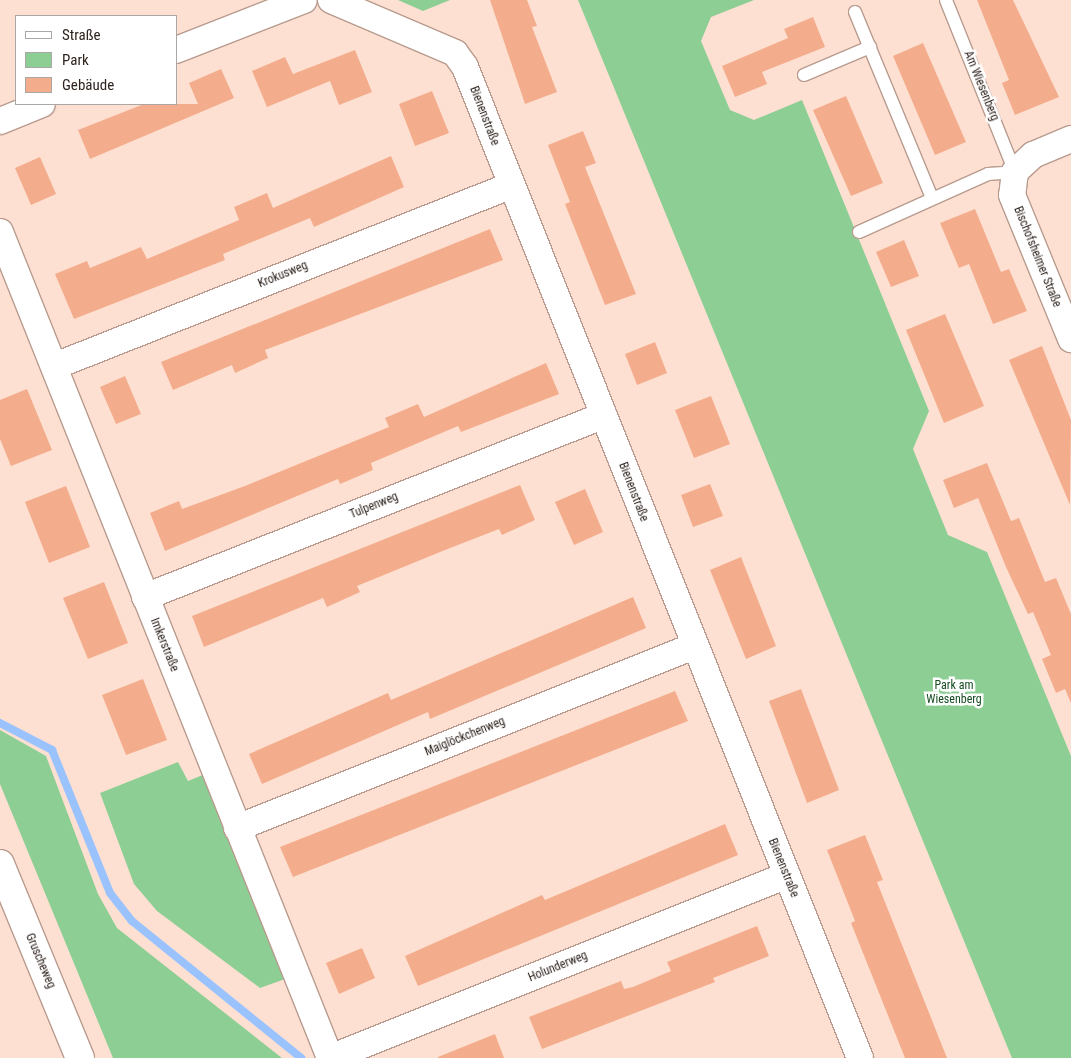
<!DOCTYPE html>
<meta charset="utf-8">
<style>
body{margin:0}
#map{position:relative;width:1071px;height:1058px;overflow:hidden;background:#fee0d2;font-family:"Roboto Condensed",sans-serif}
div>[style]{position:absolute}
.green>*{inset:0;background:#8dce94}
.stream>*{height:8px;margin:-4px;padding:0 4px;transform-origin:4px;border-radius:4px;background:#9ac3fe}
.building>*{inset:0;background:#f4ad8c}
.roads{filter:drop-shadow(1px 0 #b89b8e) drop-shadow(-1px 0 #b89b8e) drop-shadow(0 1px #b89b8e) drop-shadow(0 -1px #b89b8e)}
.lane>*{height:12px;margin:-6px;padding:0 6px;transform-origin:6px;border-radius:6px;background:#fff}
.street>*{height:26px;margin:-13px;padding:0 13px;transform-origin:13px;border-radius:13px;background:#fff}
.secondary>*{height:28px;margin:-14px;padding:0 14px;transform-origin:14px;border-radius:14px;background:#fff}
span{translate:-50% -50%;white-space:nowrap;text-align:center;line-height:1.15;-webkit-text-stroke:5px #fff;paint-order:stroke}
.street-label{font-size:12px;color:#2e231e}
.park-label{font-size:12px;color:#174c22}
.legend{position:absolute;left:15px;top:15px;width:162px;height:90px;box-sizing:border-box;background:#fff;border:1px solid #aba7a5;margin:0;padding:6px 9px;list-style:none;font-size:15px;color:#2e231e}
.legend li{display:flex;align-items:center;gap:10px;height:25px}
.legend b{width:25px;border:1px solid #aba7a5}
</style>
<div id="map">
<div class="green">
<div style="clip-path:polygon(398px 0,450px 0,423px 11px)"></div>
<div style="clip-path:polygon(578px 0,754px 0,711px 17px,701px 41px,730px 110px,754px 120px,802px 100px,929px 411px,913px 449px,948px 535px,987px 552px,1071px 756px,1071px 1058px,1012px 1058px)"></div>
<div style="clip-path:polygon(0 730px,46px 756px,98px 894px,117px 928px,282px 1058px,113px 1058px,0 784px)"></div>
<div style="clip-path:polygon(178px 762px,188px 781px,205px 774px,285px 979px,260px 988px,157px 911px,134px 884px,100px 793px)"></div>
</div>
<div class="stream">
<div style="left:0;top:723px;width:59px;rotate:27.4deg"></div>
<div style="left:52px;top:750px;width:154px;rotate:67.9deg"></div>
<div style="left:110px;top:893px;width:36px;rotate:52deg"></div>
<div style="left:132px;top:921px;width:218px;rotate:39deg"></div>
</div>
<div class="building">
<div style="clip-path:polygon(490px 0,527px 0,537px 26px,532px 27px,557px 92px,525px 104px)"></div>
<div style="clip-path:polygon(977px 0,1013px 0,1059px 97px,1015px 115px,1002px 83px,1009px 80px)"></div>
<div style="clip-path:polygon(813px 17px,825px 47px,762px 72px,767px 84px,735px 97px,722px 66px,788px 38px,784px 29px)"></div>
<div style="clip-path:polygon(923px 43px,966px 142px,935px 155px,893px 56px)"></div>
<div style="clip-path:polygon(355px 50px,372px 92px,339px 105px,330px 81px,267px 107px,252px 71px,285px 57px,293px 74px)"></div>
<div style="clip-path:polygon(221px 69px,234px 98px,90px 159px,78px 130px,144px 104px,198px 104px,189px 83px)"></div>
<div style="clip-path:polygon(432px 91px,449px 133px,415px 146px,399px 104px)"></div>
<div style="clip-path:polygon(846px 96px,883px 183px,851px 196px,813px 110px)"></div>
<div style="clip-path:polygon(583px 131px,596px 163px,585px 167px,636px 294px,605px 305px,565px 204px,570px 202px,548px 145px)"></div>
<div style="clip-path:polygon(391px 156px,404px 187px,314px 227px,310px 218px,223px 254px,225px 260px,74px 319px,55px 274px,87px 261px,90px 268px,141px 247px,147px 259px,239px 220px,234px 207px,267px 193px,273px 208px)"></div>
<div style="clip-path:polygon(40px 157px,56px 194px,31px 205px,15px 168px)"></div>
<div style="clip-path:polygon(975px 209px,1001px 272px,1009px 269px,1027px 311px,993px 324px,969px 264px,959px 268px,940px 223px)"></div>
<div style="clip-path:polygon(490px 229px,503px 260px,265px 350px,268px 358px,235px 373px,232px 365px,173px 390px,161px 362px)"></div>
<div style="clip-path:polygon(904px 240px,919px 276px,891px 287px,876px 252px)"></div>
<div style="clip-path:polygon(945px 314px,984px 406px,944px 423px,906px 330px)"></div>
<div style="clip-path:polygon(655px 342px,667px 373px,637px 385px,625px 354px)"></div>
<div style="clip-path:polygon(1042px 346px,1071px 420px,1070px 505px,1009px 360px)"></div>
<div style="clip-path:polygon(546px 363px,559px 394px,461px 432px,458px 426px,371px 463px,373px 470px,340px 484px,338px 479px,165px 551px,150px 513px,179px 501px,182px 509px,245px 486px,389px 427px,385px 418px,418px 404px,424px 417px)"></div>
<div style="clip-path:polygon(125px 376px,141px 414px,116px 424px,100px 387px)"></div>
<div style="clip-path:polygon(27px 389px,52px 450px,11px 466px,0 439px,0 400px)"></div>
<div style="clip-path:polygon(711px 396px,730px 444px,694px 458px,675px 410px)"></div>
<div style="clip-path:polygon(987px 463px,1011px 521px,1019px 518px,1045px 582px,1056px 578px,1071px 614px,1071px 703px,1065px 689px,1056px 693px,1042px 659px,1051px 655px,1033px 612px,1028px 614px,1006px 567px,978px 498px,954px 508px,943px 480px)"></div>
<div style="clip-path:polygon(710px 484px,723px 516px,693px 527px,681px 495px)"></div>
<div style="clip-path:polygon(520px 485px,535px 520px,502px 535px,499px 529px,445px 550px,357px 586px,360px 592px,327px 607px,323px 598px,204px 647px,192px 616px)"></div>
<div style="clip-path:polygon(66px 486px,90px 547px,49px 563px,25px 502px)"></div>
<div style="clip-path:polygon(585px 489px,603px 532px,574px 545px,555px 502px)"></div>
<div style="clip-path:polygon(741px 557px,776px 646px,746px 659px,710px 570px)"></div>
<div style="clip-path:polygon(104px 582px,128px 643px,88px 659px,63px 598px)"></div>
<div style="clip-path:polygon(633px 597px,646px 628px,430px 719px,428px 712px,262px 784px,249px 754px,388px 693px,391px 700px)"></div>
<div style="clip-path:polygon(143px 679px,167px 740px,126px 755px,102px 695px)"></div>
<div style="clip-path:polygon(801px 689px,839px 790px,807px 803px,769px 701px)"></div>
<div style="clip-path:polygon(675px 691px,688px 721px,293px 877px,280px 847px)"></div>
<div style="clip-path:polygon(725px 824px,738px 855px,418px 986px,405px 956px,542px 895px,545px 900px)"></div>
<div style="clip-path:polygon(865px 835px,883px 880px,877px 882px,947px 1058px,905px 1058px,851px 923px,855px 921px,827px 850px)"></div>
<div style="clip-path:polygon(757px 926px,769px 956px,713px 978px,715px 982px,542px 1049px,529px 1017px,621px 981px,624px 989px,633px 987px,671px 971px,667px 962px)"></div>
<div style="clip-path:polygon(362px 948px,375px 978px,339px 994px,326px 963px)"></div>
<div style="clip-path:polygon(495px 1034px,504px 1058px,438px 1058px,438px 1057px)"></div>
</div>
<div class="roads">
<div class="lane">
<div style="left:855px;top:12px;width:201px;rotate:67.5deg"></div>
<div style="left:804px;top:75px;width:72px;rotate:-23deg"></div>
<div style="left:859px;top:232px;width:141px;rotate:-24.2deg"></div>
<div style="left:988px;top:174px;width:27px;rotate:-4deg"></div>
<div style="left:1015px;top:172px;width:185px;rotate:-111.9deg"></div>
</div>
<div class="street">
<div style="left:331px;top:0;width:135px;rotate:23.1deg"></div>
<div style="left:455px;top:53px;width:17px;rotate:54deg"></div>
<div style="left:465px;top:67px;width:1067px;rotate:68.27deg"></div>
<div style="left:176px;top:50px;width:137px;rotate:-21.3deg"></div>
<div style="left:0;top:121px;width:45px;rotate:-22deg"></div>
<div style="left:1071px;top:139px;width:41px;rotate:157.2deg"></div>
<div style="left:1033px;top:155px;width:25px;rotate:137deg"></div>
<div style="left:1015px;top:172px;width:23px;rotate:97deg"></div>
<div style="left:1012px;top:195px;width:156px;rotate:67.7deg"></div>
<div style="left:0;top:232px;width:889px;rotate:68.22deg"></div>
<div style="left:55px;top:366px;width:491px;rotate:-21.6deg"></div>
<div style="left:145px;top:597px;width:492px;rotate:-21.6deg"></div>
<div style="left:237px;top:828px;width:492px;rotate:-21.7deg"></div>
<div style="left:330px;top:1058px;width:491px;rotate:-21.8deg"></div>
</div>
<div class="secondary">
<div style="left:0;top:864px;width:210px;rotate:67.6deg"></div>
</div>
</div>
<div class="street-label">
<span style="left:981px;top:86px;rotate:68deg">Am Wiesenberg</span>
<span style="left:484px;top:116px;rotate:69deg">Bienenstraße</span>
<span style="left:1037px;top:257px;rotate:68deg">Bischofsheimer Straße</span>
<span style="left:283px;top:275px;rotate:-22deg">Krokusweg</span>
<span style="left:633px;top:492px;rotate:69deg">Bienenstraße</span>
<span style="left:374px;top:506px;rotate:-22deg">Tulpenweg</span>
<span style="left:164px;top:645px;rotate:68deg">Imkerstraße</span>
<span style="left:465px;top:737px;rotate:-22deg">Maiglöckchenweg</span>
<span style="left:783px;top:868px;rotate:68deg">Bienenstraße</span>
<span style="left:40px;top:961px;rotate:67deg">Gruscheweg</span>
<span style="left:558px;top:967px;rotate:-22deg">Holunderweg</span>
</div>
<div class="park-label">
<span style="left:954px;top:693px">Park am<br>Wiesenberg</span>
</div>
<ul class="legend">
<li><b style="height:6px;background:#fff"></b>Straße</li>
<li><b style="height:14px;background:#8dce94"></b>Park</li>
<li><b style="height:14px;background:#f4ad8c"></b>Gebäude</li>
</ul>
</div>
